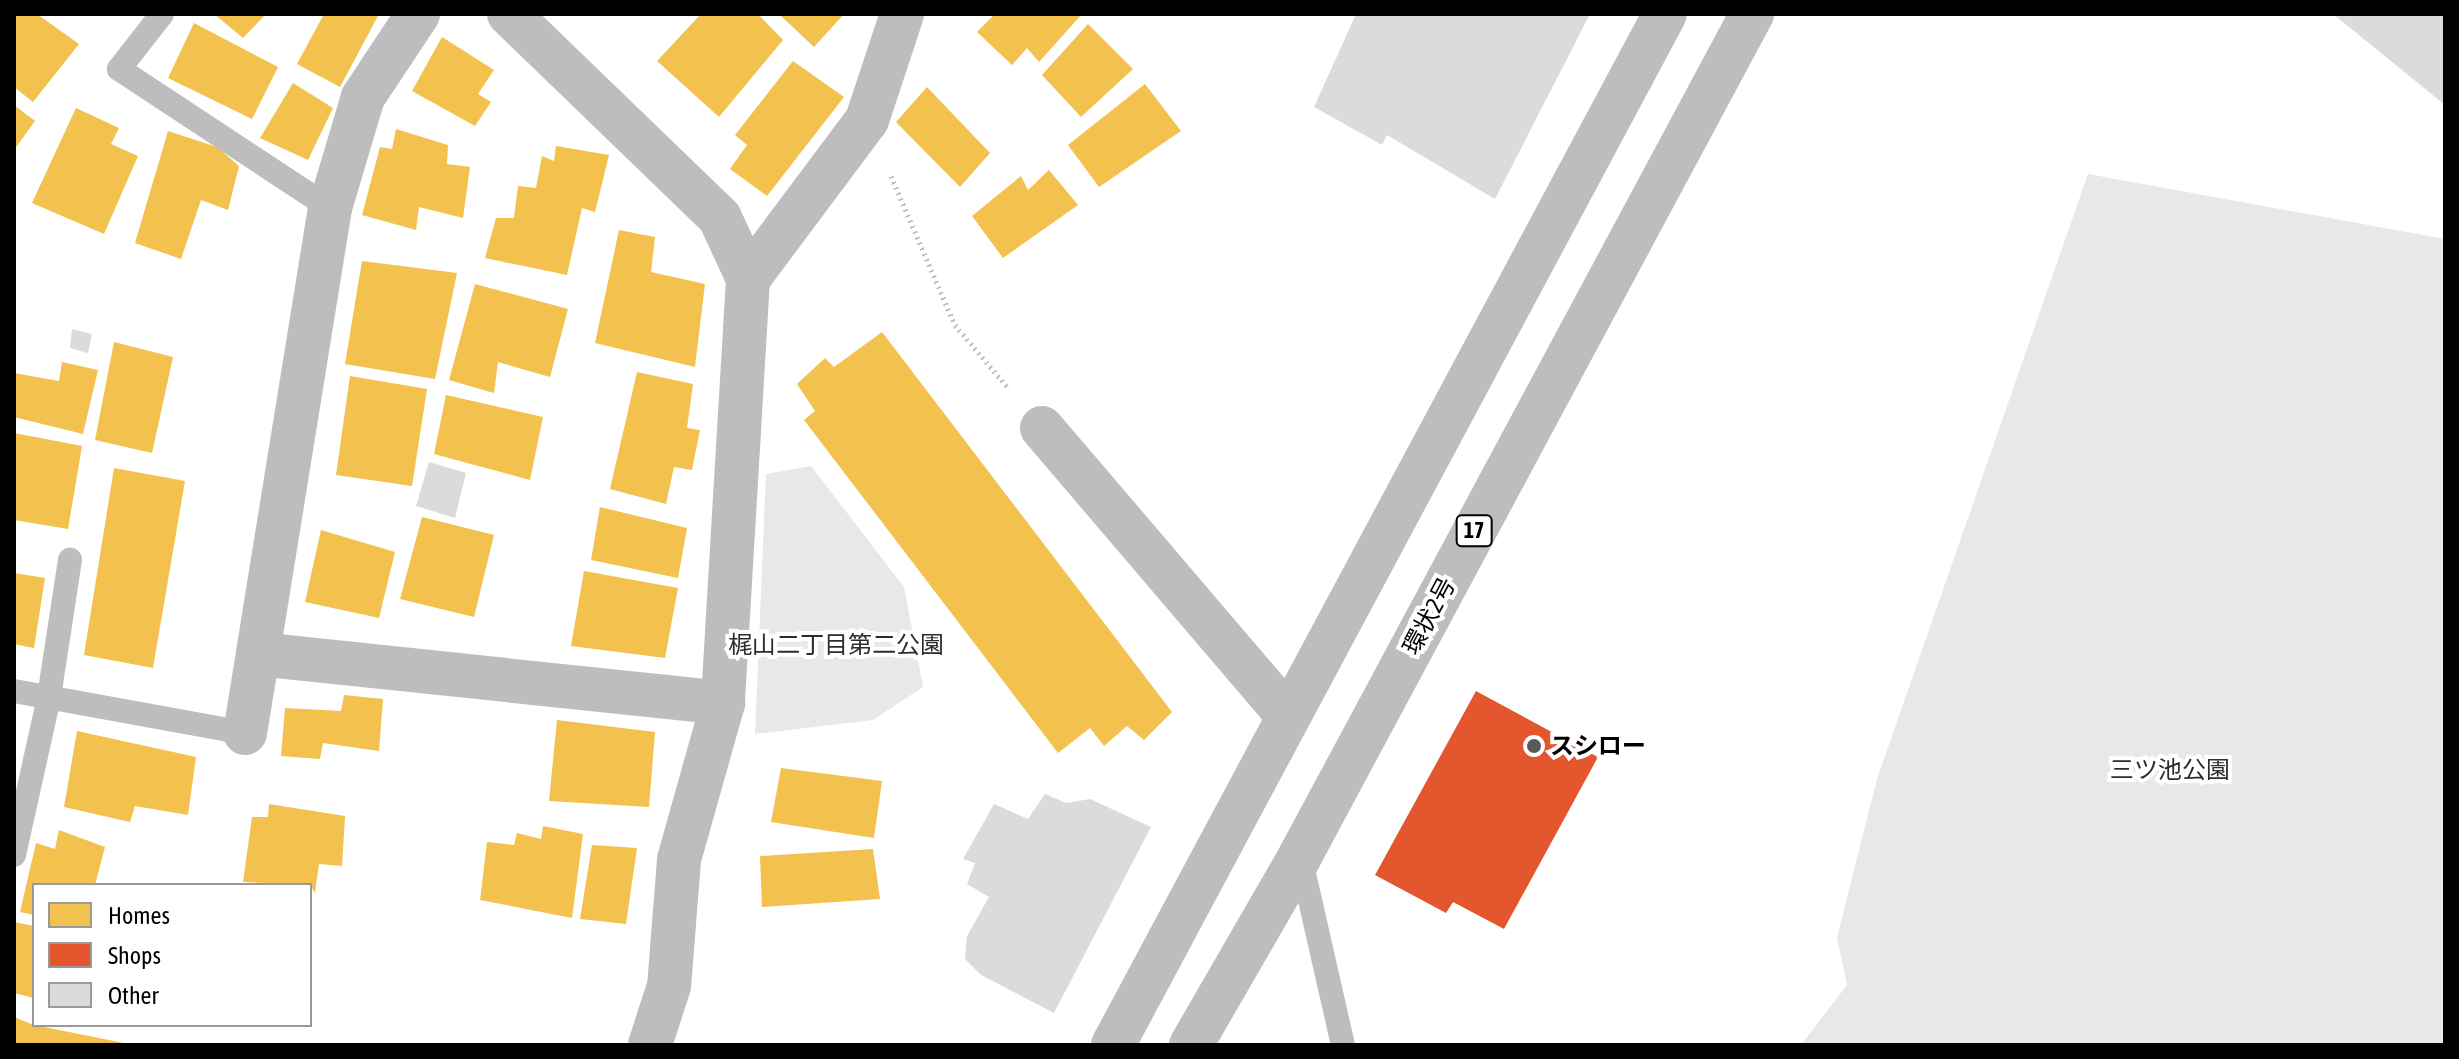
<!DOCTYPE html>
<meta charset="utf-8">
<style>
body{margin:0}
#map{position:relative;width:2459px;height:1059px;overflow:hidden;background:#fff;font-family:"Asap Condensed","Noto Sans JP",sans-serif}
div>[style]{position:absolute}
.green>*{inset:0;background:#e8e8e8}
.homes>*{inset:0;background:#f2c14e}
.shops>*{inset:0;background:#e4572e}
.building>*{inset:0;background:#dbdbdb}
.path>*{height:5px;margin-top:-2.5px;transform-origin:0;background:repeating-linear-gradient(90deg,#c2c2c2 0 2px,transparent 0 6px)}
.lane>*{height:24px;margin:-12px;padding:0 12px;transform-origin:12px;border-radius:12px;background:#bdbdbd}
.street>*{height:44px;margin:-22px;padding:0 22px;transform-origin:22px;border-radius:22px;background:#bdbdbd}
.primary>*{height:44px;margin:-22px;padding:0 22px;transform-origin:22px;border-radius:22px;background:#bdbdbd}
.dots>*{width:22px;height:22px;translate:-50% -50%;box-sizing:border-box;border:4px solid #fff;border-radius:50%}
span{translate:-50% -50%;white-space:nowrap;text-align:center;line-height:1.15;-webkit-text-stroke:8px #fff;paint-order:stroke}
.shield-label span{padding:2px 6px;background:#fff;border:2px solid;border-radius:6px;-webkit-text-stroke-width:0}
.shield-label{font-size:22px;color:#000;font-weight:700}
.street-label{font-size:24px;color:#000}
.park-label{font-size:24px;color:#2c2c2c}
.poi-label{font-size:24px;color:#000;font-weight:700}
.left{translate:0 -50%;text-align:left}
.frame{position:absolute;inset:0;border:16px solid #000;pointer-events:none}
.legend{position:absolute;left:32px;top:883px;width:280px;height:144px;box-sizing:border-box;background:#fff;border:2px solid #999;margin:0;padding:10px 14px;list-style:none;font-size:24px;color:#000}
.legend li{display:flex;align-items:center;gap:16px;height:40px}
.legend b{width:40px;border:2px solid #999}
</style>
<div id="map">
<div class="green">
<div style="clip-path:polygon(2088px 174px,2445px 239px,2445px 1045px,1801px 1045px,1847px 985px,1837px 938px,1877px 779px)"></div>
<div style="clip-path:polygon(811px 466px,904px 587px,923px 687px,873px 720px,755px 734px,766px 474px)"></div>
</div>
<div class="homes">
<div style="clip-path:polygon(14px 14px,37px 14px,79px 44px,33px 102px,14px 87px)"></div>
<div style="clip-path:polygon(214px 14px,266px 14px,243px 38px)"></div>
<div style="clip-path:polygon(324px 14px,379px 14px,340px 87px,297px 64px)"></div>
<div style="clip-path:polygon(701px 14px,758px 14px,783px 40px,719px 117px,657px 61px)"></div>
<div style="clip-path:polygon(779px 14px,844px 14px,814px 47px)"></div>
<div style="clip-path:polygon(995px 14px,1082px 14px,1039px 62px,1027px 48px,1012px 65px,977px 32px)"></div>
<div style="clip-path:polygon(194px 23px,278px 67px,252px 119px,168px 78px)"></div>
<div style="clip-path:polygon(1088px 24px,1133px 69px,1081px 117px,1042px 75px)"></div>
<div style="clip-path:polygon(442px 37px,494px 70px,478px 94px,491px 102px,475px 126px,412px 91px)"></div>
<div style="clip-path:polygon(793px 61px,844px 97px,767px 196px,730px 169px,747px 145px,735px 135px)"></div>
<div style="clip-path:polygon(293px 83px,333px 108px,308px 160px,260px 138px)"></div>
<div style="clip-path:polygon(1145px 84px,1181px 131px,1099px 187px,1068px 145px)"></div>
<div style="clip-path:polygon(927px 87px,990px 153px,960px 187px,896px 122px)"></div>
<div style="clip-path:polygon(14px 105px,35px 121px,14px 150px)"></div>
<div style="clip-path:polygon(76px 108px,119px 128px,111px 144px,138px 156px,104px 234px,32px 203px)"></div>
<div style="clip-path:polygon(396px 129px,448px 145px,447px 164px,470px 167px,463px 218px,419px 207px,416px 230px,362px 215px,380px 147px,392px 149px)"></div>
<div style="clip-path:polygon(168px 131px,217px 147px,239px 166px,228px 210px,201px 200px,181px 259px,135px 243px)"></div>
<div style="clip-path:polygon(556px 146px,609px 155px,595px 212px,582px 208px,567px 275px,485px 258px,496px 218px,514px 218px,518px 186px,536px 188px,542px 156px,554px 161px)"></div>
<div style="clip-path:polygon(1049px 170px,1078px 205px,1003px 258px,972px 216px,1021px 176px,1028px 190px)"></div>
<div style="clip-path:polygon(619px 230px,655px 237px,651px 272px,705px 284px,695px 367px,595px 343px)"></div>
<div style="clip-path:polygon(362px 261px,457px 273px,435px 379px,345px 364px)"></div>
<div style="clip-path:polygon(475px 284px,568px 309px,550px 377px,498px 362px,494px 393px,449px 380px)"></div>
<div style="clip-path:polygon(882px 332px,1172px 712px,1144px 740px,1127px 726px,1104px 746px,1090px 728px,1058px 753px,804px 420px,815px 411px,797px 384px,825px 358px,834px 367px)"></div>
<div style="clip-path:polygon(114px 342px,173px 357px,152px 453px,95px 440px)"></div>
<div style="clip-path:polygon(62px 362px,98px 370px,83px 434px,14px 417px,14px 373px,59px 381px)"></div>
<div style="clip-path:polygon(637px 372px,693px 384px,687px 428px,700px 430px,692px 470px,674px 467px,666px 504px,610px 489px)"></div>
<div style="clip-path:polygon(350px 376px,427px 389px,412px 486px,336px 475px)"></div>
<div style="clip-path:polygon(446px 395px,543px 417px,530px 480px,434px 454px)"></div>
<div style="clip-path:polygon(14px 433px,82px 446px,68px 529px,14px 520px)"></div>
<div style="clip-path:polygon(114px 468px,185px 481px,153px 668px,84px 655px)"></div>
<div style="clip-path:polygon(600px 507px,687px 528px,678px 578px,591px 560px)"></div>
<div style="clip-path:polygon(422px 517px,494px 535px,474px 617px,400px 599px)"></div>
<div style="clip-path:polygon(321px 530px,395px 552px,379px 618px,305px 602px)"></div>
<div style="clip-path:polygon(584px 571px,678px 588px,665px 658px,571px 646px)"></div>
<div style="clip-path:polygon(14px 573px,45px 578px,34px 648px,14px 644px)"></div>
<div style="clip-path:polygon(344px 695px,383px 699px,379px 751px,323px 743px,320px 759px,281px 756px,285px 708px,341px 711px)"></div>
<div style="clip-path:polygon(557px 720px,655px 732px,649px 807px,549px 801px)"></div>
<div style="clip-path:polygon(77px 731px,196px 757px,188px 815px,135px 806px,130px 822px,64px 807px)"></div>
<div style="clip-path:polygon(781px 768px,882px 781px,874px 838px,771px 822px)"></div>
<div style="clip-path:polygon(269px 804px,345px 816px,342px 866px,319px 864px,315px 893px,310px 885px,243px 882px,252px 817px,268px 817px)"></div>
<div style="clip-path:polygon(543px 826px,583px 834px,572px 918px,480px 900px,487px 842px,514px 845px,517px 833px,541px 839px)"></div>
<div style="clip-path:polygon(59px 830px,105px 847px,95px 885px,34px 885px,34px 915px,20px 912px,36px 843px,55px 849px)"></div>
<div style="clip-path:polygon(592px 845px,637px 848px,626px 924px,580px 919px)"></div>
<div style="clip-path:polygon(873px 849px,880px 899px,762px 907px,760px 856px)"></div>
<div style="clip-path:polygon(14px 922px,34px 926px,34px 998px,14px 993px)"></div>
<div style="clip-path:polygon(14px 1017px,34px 1025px,134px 1045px,14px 1045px)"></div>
</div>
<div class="shops">
<div style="clip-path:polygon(1476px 691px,1598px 757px,1504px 929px,1453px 902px,1446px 913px,1375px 875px)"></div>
</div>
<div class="building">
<div style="clip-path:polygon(1356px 14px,1590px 14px,1495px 199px,1387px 135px,1382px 145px,1314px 107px)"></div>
<div style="clip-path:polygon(2333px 14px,2445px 14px,2445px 105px)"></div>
<div style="clip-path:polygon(72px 329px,92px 334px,88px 353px,70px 348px)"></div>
<div style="clip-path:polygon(429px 462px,466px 473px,455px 518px,416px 506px)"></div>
<div style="clip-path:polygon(1045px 794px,1066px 803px,1090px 799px,1151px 827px,1054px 1013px,981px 975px,965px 959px,967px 936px,989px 897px,967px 884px,975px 863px,963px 859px,994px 804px,1028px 819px)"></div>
</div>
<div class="path">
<div style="left:891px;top:176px;width:162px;rotate:66.8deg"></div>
<div style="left:955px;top:325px;width:84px;rotate:49.8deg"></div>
</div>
<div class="lane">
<div style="left:162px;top:14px;width:70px;rotate:128deg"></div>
<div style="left:119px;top:69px;width:253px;rotate:33.4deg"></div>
<div style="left:14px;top:691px;width:235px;rotate:10.3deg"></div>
<div style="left:14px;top:855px;width:162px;rotate:-77.5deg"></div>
<div style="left:49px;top:697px;width:139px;rotate:-81.3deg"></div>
<div style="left:1300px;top:856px;width:194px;rotate:77.2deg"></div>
</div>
<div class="street">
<div style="left:418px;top:14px;width:100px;rotate:123.5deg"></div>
<div style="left:363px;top:97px;width:116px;rotate:106.6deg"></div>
<div style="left:330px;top:208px;width:452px;rotate:99.2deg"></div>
<div style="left:258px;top:654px;width:468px;rotate:6deg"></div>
<div style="left:509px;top:14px;width:293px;rotate:44deg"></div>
<div style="left:720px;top:218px;width:67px;rotate:65.3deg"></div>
<div style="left:748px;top:279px;width:425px;rotate:93.4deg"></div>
<div style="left:723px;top:703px;width:163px;rotate:105.7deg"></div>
<div style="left:679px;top:860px;width:126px;rotate:94.5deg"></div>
<div style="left:669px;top:986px;width:62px;rotate:107.9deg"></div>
<div style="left:748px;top:279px;width:199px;rotate:-53.2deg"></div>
<div style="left:867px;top:120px;width:112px;rotate:-71.7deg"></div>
<div style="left:1042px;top:428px;width:379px;rotate:49.5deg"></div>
<div style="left:245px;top:733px;width:80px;rotate:-80.7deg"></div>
</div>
<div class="primary">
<div style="left:1113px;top:1045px;width:1169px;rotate:-61.84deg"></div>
<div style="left:1191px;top:1045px;width:218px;rotate:-60deg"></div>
<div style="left:1300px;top:856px;width:956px;rotate:-61.77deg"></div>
</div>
<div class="dots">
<div style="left:1534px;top:746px;background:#595959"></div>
</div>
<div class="shield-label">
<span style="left:1474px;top:531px">17</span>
</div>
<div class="street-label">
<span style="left:1429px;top:616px;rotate:-62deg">環状2号</span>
</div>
<div class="park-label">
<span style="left:836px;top:645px">梶山二丁目第二公園</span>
<span style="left:2170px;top:770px">三ツ池公園</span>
</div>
<div class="poi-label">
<span class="left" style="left:1550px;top:746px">スシロー</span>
</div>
<div class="frame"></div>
<ul class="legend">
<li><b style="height:22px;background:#f2c14e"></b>Homes</li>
<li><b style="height:22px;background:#e4572e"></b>Shops</li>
<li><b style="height:22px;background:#dbdbdb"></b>Other</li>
</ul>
</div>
